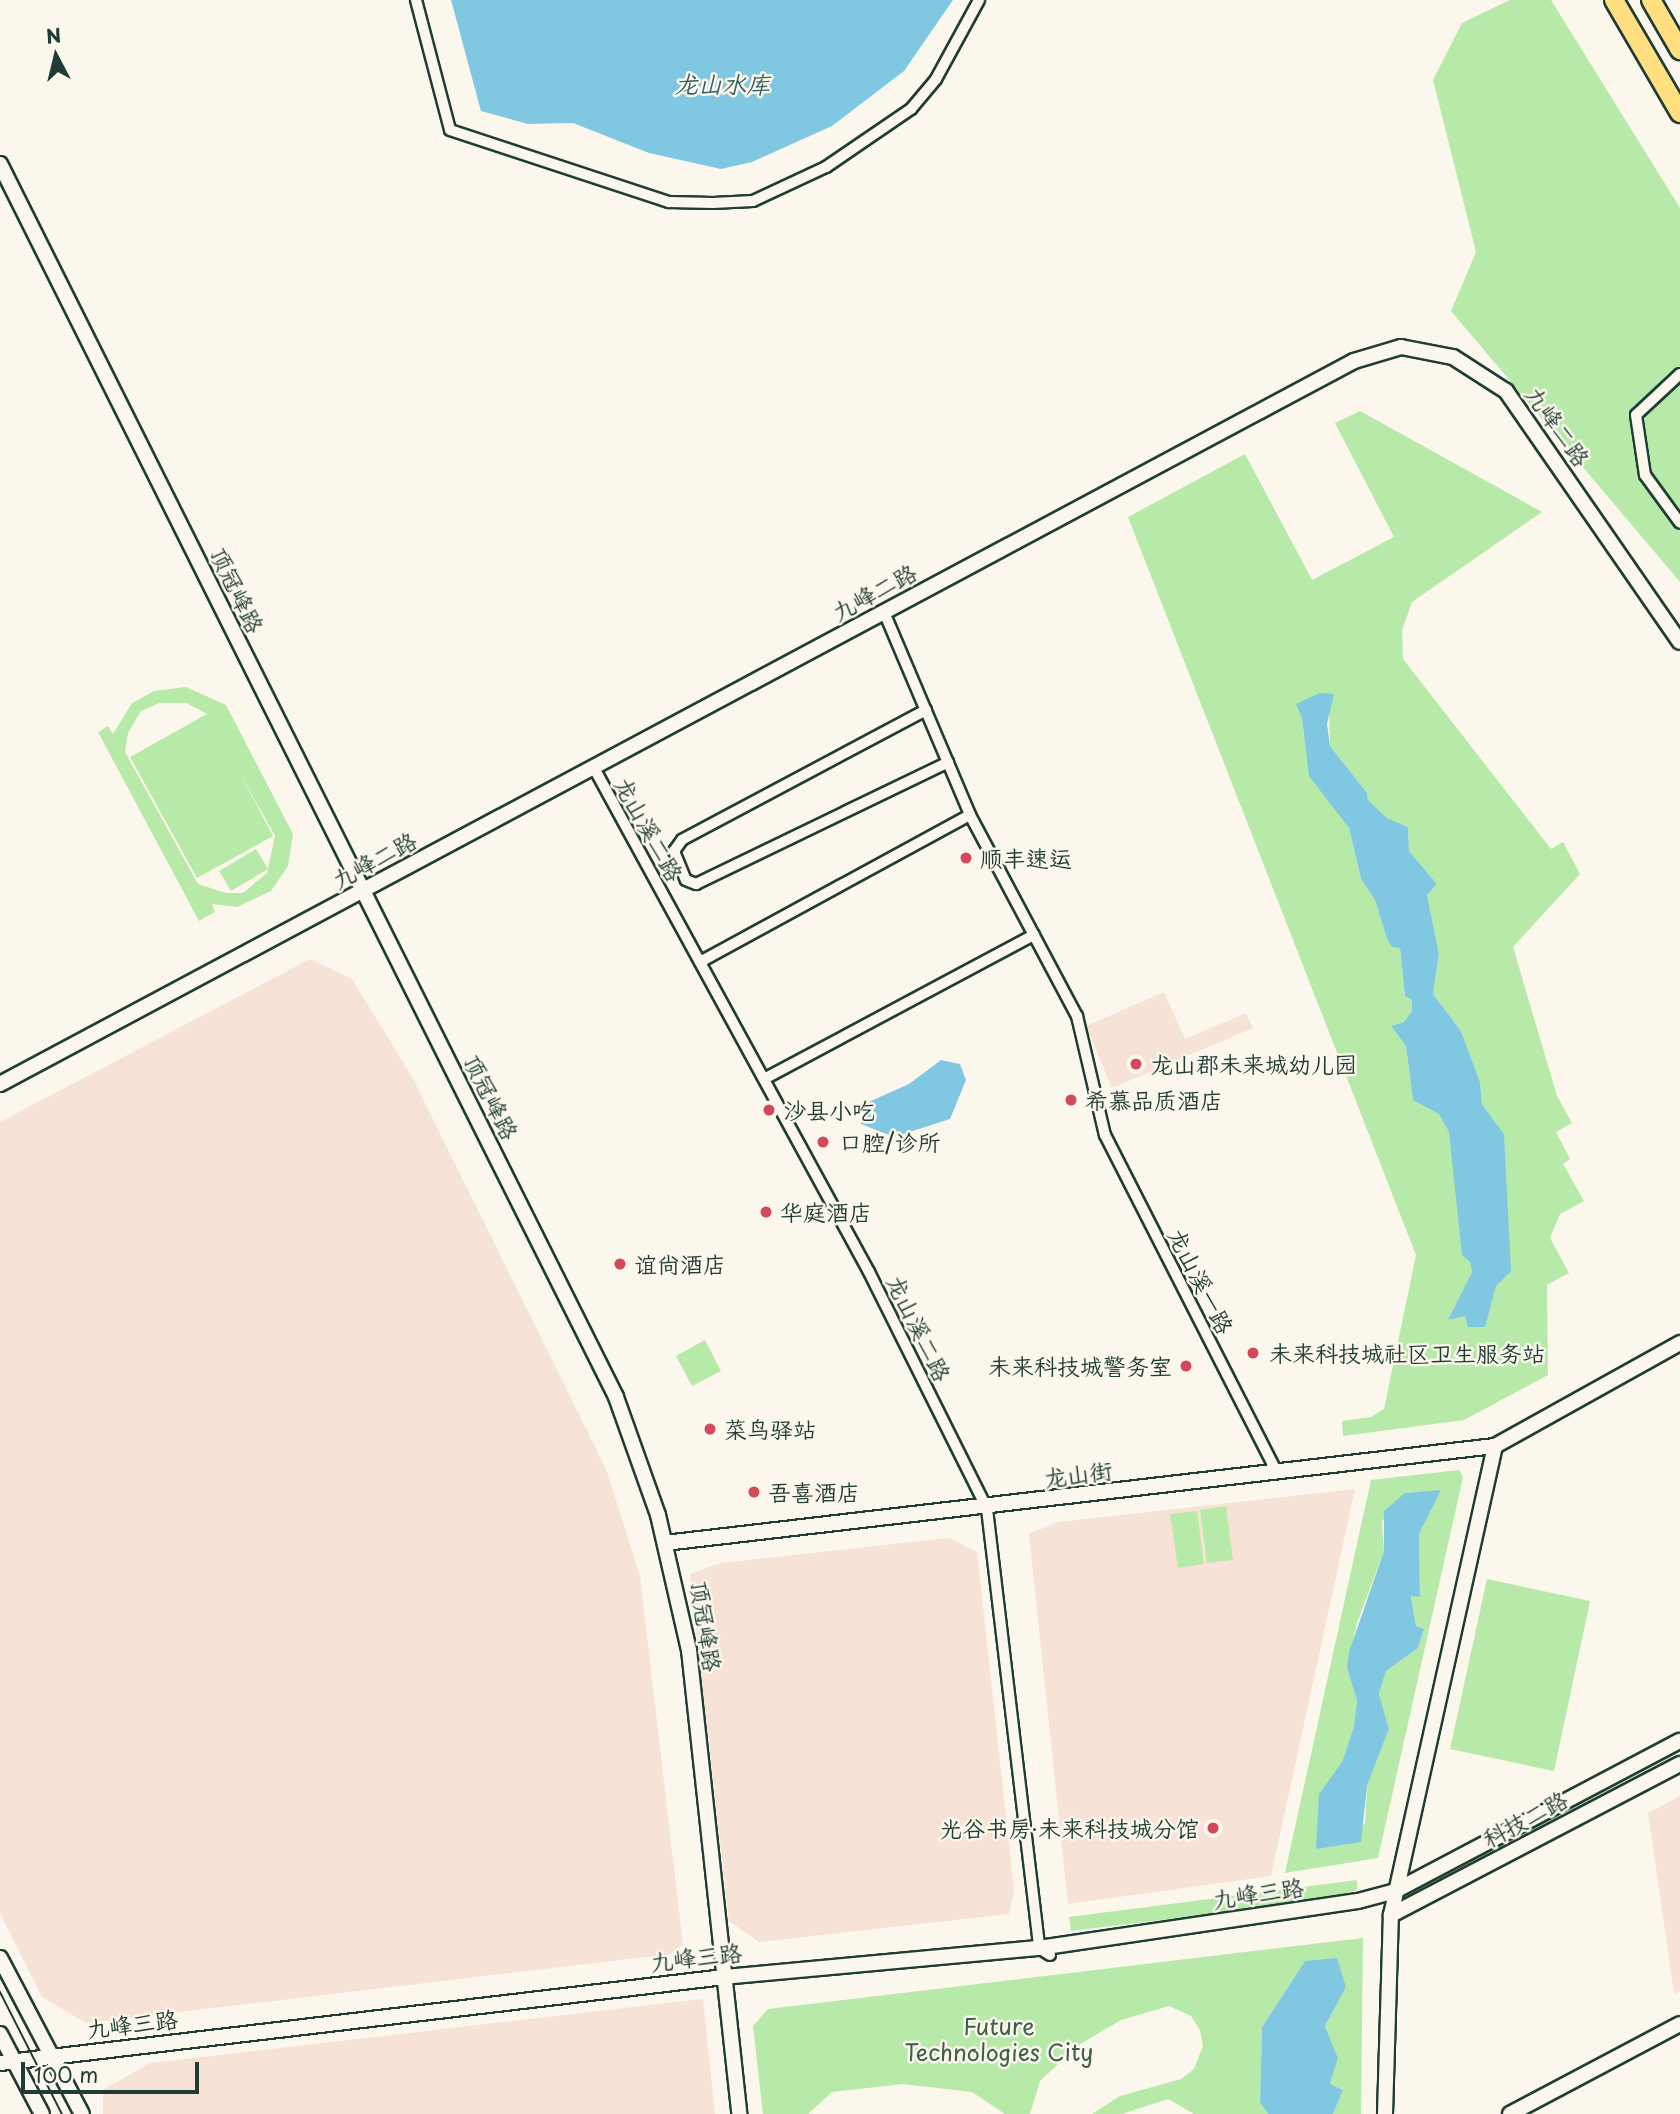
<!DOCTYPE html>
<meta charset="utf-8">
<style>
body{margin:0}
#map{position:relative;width:1680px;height:2114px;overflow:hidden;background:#fbf7ec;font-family:"Playpen Sans","LXGW WenKai TC",sans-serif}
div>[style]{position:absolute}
.built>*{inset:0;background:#f6e2d7}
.green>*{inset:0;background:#b7e9a9}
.water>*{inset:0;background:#80c8e1}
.roads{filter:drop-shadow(2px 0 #1f3d34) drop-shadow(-2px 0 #1f3d34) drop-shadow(0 2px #1f3d34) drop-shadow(0 -2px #1f3d34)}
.street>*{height:10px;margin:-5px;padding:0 5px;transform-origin:5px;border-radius:5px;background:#fbf7ec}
.secondary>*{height:14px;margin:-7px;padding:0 7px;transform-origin:7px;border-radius:7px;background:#fbf7ec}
.highway>*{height:18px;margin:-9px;padding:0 9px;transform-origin:9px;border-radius:9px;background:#ffdf80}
.tram>*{height:2px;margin:-1px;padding:0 1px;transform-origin:1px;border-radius:1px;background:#1f3d34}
.dots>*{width:19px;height:19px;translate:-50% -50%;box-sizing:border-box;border:4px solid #fbf7ec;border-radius:50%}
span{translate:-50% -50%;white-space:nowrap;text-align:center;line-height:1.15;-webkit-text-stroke:5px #fbf7ec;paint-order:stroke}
.street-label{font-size:23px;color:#1f3d34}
.poi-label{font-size:23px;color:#1f3d34}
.left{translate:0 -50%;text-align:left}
.right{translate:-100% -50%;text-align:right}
.park-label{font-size:23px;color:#3d5f4b}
.water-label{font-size:24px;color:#37605f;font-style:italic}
.north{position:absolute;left:21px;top:21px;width:70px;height:70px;-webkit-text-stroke:5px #fbf7ec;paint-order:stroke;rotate:353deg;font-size:19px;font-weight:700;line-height:28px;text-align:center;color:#1f3d34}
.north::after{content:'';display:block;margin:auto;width:24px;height:32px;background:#1f3d34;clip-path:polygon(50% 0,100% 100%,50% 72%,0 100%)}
.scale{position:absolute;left:21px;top:2062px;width:178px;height:32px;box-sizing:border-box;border:4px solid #1f3d34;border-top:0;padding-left:9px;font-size:21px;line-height:24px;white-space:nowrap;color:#1f3d34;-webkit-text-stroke:5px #fbf7ec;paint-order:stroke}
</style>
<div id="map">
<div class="built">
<div style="clip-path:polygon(310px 959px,352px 979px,412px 1077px,606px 1469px,640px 1576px,683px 1945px,671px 1954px,86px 2023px,42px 1997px,0 1913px,0 1122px)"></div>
<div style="clip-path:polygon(1164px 992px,1185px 1039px,1246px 1013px,1253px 1028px,1112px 1088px,1086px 1026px)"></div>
<div style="clip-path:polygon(1355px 1489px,1271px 1876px,1068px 1904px,1029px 1534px,1058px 1522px)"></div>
<div style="clip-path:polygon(949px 1538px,977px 1552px,1014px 1890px,1009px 1914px,759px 1942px,729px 1921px,690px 1574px,720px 1563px)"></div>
<div style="clip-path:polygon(1680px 1796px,1680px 1991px,1674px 1994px,1648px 1813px)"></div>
<div style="clip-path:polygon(703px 1999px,715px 2114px,103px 2114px,103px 2090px,150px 2063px)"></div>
</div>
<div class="green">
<div style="clip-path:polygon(1510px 0,1551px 0,1680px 208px,1680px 582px,1451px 311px,1476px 252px,1433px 80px,1462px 23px)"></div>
<div style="clip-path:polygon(evenodd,1360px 411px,1542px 512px,1412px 602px,1402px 630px,1403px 659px,1551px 849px,1563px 842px,1580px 874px,1513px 947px,1557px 1096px,1572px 1123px,1556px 1132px,1570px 1159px,1563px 1164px,1584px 1201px,1560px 1214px,1550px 1238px,1569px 1273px,1547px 1285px,1548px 1375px,1464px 1420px,1343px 1436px,1342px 1421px,1371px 1417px,1384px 1409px,1416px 1255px,1128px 517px,1245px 454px,1312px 580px,1394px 537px,1335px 423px,1360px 411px,1329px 710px,1330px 746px,1367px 793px,1368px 800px,1387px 818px,1408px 827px,1409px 851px,1437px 884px,1427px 895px,1439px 954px,1433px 994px,1461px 1031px,1480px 1082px,1482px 1104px,1504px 1134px,1465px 1315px,1449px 1320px,1472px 1272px,1449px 1132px,1440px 1114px,1413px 1099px,1406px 1046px,1391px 1026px,1404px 1022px,1412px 1011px,1412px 1000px,1405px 996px,1400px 947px,1387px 939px,1375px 900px,1361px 879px,1349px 828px,1334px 806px,1304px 736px,1302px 718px,1329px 710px)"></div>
<div style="clip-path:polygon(evenodd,186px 687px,226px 705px,293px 834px,288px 866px,271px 891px,237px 907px,212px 904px,215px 912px,199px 921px,98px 732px,108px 726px,113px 734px,132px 703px,154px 691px,186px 687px,159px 703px,186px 703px,207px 714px,130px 757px,197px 878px,273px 836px,239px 772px,275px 836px,267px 873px,243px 893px,226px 893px,198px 884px,125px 752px,128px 733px,141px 711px,159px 703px)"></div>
<div style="clip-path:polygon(256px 849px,268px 869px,231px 891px,219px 871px)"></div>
<div style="clip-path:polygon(705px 1340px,721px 1371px,692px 1386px,676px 1356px)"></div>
<div style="clip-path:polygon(evenodd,1459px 1470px,1463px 1477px,1378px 1858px,1285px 1873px,1371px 1480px,1459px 1470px,1440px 1491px,1419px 1534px,1420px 1597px,1411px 1595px,1416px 1626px,1424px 1629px,1418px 1648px,1386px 1671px,1379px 1694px,1389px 1729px,1367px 1786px,1365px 1824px,1317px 1849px,1320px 1794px,1342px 1762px,1354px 1726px,1357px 1701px,1347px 1668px,1357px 1623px,1384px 1551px,1382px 1521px,1405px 1493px,1440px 1491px)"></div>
<div style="clip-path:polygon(1226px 1506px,1233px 1560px,1207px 1563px,1200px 1510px)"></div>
<div style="clip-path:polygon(1197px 1511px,1204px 1564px,1178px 1568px,1170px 1514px)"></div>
<div style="clip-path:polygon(1487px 1579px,1590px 1601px,1554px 1771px,1450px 1749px)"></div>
<div style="clip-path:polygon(1357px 1880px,1357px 1890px,1317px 1901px,1071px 1931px,1069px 1917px)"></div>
<div style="clip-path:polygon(1363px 1938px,1361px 2114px,1333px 2114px,1343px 2090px,1330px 2084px,1338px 2058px,1325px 2026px,1346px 1987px,1305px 1961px,1262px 2027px,1260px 2101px,1268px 2114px,1194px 2114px,1168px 2099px,1122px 2114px,1092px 2114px,1120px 2096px,1181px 2079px,1194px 2069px,1203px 2046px,1200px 2030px,1191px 2016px,1169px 2006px,1121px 2020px,1077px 2046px,1040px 2081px,1030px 2114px,1005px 2114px,972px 2092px,903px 2084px,832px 2092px,808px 2114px,763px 2114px,753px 2026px,768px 2009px)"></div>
</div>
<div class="water">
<div style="clip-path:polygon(451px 0,953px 0,904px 71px,832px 126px,752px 162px,721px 169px,649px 153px,573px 123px,528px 124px,481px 111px)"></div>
<div style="clip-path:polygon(1320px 693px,1334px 694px,1327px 724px,1330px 746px,1367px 793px,1368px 800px,1387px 818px,1408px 827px,1409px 851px,1437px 884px,1427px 895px,1439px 954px,1433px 994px,1461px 1031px,1480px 1082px,1482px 1104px,1504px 1134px,1511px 1271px,1496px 1286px,1485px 1327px,1468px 1327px,1465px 1316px,1448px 1320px,1472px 1272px,1470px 1262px,1462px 1255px,1449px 1132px,1439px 1114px,1413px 1100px,1406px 1046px,1391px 1026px,1404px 1022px,1412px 1011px,1412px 1000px,1405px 996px,1400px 948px,1392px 947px,1387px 939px,1375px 900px,1361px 879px,1349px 828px,1309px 776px,1302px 718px,1296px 704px)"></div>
<div style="clip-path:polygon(941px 1060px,960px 1064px,966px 1080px,950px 1119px,894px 1137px,861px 1124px,862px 1105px,909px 1084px)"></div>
<div style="clip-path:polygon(1441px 1490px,1419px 1534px,1420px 1597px,1411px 1596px,1416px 1626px,1424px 1629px,1418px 1648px,1386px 1671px,1379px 1694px,1389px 1729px,1367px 1786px,1361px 1842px,1316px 1849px,1319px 1794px,1342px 1762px,1354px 1726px,1357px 1701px,1347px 1668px,1349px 1652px,1384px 1551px,1384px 1511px,1405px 1493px)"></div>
<div style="clip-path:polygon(1337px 1958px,1346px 1987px,1325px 2026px,1338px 2058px,1330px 2084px,1343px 2090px,1333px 2114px,1268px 2114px,1260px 2102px,1262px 2027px,1305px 1961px)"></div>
</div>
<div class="roads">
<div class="street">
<div style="left:416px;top:0;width:134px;rotate:75.3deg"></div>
<div style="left:450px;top:130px;width:231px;rotate:18.2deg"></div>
<div style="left:669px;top:202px;width:44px;rotate:1.3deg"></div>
<div style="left:713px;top:203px;width:40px;rotate:-2.9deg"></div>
<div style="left:753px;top:201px;width:81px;rotate:-25deg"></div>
<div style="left:826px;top:167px;width:103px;rotate:-34.3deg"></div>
<div style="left:911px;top:109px;width:39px;rotate:-50deg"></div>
<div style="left:936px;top:79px;width:90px;rotate:-61.4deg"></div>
<div style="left:1680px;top:374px;width:60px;rotate:137deg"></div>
<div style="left:1636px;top:415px;width:61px;rotate:81.5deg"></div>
<div style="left:1645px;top:475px;width:59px;rotate:53.9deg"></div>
<div style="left:884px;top:612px;width:220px;rotate:67deg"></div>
<div style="left:970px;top:815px;width:228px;rotate:62deg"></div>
<div style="left:1077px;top:1016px;width:122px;rotate:76.8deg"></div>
<div style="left:1105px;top:1135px;width:378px;rotate:63deg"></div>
<div style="left:926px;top:710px;width:276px;rotate:152deg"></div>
<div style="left:682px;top:840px;width:14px;rotate:126deg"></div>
<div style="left:674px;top:851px;width:31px;rotate:68deg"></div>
<div style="left:686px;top:880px;width:11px;rotate:22deg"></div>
<div style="left:696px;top:884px;width:280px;rotate:-25.8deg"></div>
<div style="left:594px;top:768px;width:574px;rotate:61.38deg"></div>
<div style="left:869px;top:1272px;width:265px;rotate:63.5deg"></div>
<div style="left:987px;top:1509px;width:442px;rotate:83.2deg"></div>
<div style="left:1039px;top:1948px;width:13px;rotate:32deg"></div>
<div style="left:700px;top:962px;width:307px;rotate:-28.6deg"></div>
<div style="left:764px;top:1079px;width:306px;rotate:-28.1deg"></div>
</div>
<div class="secondary">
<div style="left:0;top:164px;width:1378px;rotate:63.45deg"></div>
<div style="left:616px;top:1397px;width:125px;rotate:70.4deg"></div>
<div style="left:658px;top:1515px;width:139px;rotate:77.1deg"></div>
<div style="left:689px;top:1650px;width:467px;rotate:83.8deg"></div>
<div style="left:0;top:1084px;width:1535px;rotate:-28.1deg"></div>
<div style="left:1354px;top:361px;width:49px;rotate:-16.6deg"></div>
<div style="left:1401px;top:347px;width:53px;rotate:10.9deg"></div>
<div style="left:1453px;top:357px;width:63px;rotate:32.7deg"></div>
<div style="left:1506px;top:391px;width:305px;rotate:55.3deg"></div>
<div style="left:665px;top:1543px;width:836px;rotate:-6.67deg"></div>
<div style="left:1495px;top:1446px;width:212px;rotate:-29.1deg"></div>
<div style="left:1391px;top:1915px;width:326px;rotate:-27.6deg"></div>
<div style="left:0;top:1958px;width:176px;rotate:62.3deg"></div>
<div style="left:0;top:2034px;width:90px;rotate:62.3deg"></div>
<div style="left:0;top:2063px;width:729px;rotate:-6.77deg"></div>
<div style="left:724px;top:1977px;width:316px;rotate:-5.3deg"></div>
<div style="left:1039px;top:1948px;width:322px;rotate:-8.4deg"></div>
<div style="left:1358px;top:1901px;width:38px;rotate:-15deg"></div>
<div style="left:1395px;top:1891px;width:322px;rotate:-27.8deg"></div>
<div style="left:1385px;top:2114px;width:199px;rotate:-88.3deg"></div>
<div style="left:1391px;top:1915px;width:480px;rotate:-77.5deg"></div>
<div style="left:1510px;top:2114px;width:192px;rotate:-27.9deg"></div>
</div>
<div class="highway">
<div style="left:1614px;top:0;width:131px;rotate:59.7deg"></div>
<div style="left:1651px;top:0;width:58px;rotate:59.9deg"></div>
</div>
</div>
<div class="tram">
<div style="left:0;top:1992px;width:137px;rotate:63.1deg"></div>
</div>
<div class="dots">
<div style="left:966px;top:858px;background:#d1495b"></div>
<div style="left:1136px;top:1064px;background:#d1495b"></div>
<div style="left:1071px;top:1100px;background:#d1495b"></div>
<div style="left:769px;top:1110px;background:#d1495b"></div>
<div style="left:823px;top:1142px;background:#d1495b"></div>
<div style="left:766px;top:1212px;background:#d1495b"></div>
<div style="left:620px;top:1264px;background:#d1495b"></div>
<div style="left:1253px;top:1353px;background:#d1495b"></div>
<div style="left:1186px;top:1366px;background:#d1495b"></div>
<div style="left:710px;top:1429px;background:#d1495b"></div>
<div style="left:754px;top:1492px;background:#d1495b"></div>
<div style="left:1213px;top:1828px;background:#d1495b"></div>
</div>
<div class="street-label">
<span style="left:1558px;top:426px;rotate:55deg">九峰二路</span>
<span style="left:237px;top:590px;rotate:64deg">顶冠峰路</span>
<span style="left:874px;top:592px;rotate:-28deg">九峰二路</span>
<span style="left:649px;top:829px;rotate:61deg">龙山溪二路</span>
<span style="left:374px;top:860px;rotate:-28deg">九峰二路</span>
<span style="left:491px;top:1097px;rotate:63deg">顶冠峰路</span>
<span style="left:1201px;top:1281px;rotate:63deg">龙山溪一路</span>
<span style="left:919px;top:1328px;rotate:64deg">龙山溪二路</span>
<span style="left:1078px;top:1474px;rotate:-7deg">龙山街</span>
<span style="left:706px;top:1626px;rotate:81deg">顶冠峰路</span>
<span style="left:1525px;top:1819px;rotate:-28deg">科技二路</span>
<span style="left:1258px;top:1893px;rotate:-8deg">九峰三路</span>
<span style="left:696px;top:1957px;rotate:-6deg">九峰三路</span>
<span style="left:132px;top:2024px;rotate:-7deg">九峰三路</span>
</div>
<div class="poi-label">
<span class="left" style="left:980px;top:858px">顺丰速运</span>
<span class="left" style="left:1150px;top:1064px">龙山郡未来城幼儿园</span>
<span class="left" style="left:1085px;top:1100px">希慕品质酒店</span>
<span class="left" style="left:783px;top:1110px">沙县小吃</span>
<span class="left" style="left:839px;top:1142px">口腔/诊所</span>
<span class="left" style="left:780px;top:1212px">华庭酒店</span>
<span class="left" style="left:634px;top:1264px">谊尚酒店</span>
<span class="left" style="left:1269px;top:1353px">未来科技城社区卫生服务站</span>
<span class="right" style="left:1172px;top:1366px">未来科技城警务室</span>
<span class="left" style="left:724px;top:1429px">菜鸟驿站</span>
<span class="left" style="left:768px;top:1492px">吾喜酒店</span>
<span class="right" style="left:1199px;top:1828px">光谷书房·未来科技城分馆</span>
</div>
<div class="park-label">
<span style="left:999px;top:2039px">Future<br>Technologies City</span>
</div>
<div class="water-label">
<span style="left:722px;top:84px">龙山水库</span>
</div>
<div class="north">N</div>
<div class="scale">100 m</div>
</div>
